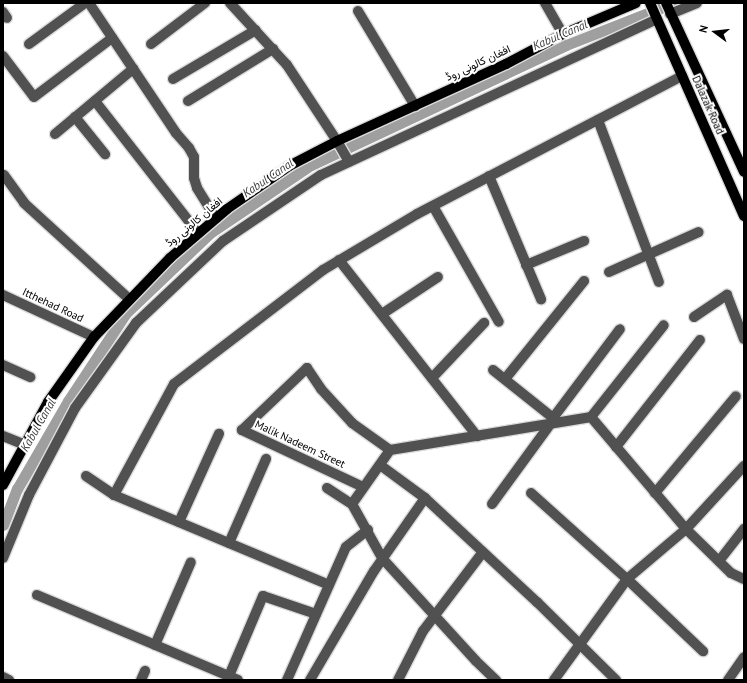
<!DOCTYPE html>
<meta charset="utf-8">
<style>
body{margin:0}
#map{position:relative;width:747px;height:683px;overflow:hidden;background:#fff;font-family:"PT Sans",Vazirmatn,sans-serif}
div>[style]{position:absolute}
.canal>*{height:11px;margin:-5.5px;padding:0 5.5px;transform-origin:5.5px;border-radius:5.5px;background:#9f9f9f}
.roads{filter:drop-shadow(1px 0 #dbdbdb) drop-shadow(-1px 0 #dbdbdb) drop-shadow(0 1px #dbdbdb) drop-shadow(0 -1px #dbdbdb)}
.minor>*{height:10px;margin:-5px;padding:0 5px;transform-origin:5px;border-radius:5px;background:#515151}
.major>*{height:10px;margin:-5px;padding:0 5px;transform-origin:5px;border-radius:5px;background:#000}
span{translate:-50% -50%;white-space:nowrap;text-align:center;line-height:1.15;-webkit-text-stroke:4px #fff;paint-order:stroke}
.street-label{font-size:11px;color:#000}
.water-label{font-size:12px;color:#404040;font-style:italic}
.frame{position:absolute;inset:0;border:4px solid #000;pointer-events:none}
.north{position:absolute;left:695px;top:12px;width:40px;height:40px;-webkit-text-stroke:3px #fff;paint-order:stroke;rotate:285deg;font-size:11px;font-weight:700;line-height:16px;text-align:center;color:#000}
.north::after{content:'';display:block;margin:auto;width:14px;height:18px;background:#000;clip-path:polygon(50% 0,100% 100%,50% 72%,0 100%)}
</style>
<div id="map">
<div class="canal">
<div style="left:3px;top:525px;width:39px;rotate:-69deg"></div>
<div style="left:17px;top:489px;width:102px;rotate:-59.9deg"></div>
<div style="left:68px;top:401px;width:105px;rotate:-56.6deg"></div>
<div style="left:126px;top:313px;width:116px;rotate:-43.6deg"></div>
<div style="left:210px;top:233px;width:122px;rotate:-34deg"></div>
<div style="left:311px;top:165px;width:282px;rotate:-25.2deg"></div>
<div style="left:566px;top:45px;width:115px;rotate:-21.4deg"></div>
</div>
<div class="roads">
<div class="minor">
<div style="left:89px;top:3px;width:156px;rotate:56.2deg"></div>
<div style="left:176px;top:133px;width:20px;rotate:49deg"></div>
<div style="left:189px;top:148px;width:10px;rotate:61deg"></div>
<div style="left:194px;top:157px;width:21px;rotate:90deg"></div>
<div style="left:194px;top:178px;width:10px;rotate:73deg"></div>
<div style="left:197px;top:188px;width:36px;rotate:58deg"></div>
<div style="left:230px;top:3px;width:84px;rotate:47.4deg"></div>
<div style="left:287px;top:65px;width:91px;rotate:56.7deg"></div>
<div style="left:337px;top:141px;width:24px;rotate:60deg"></div>
<div style="left:545px;top:3px;width:36px;rotate:60deg"></div>
<div style="left:358px;top:11px;width:111px;rotate:59deg"></div>
<div style="left:3px;top:12px;width:7px;rotate:56deg"></div>
<div style="left:670px;top:14px;width:29px;rotate:-22deg"></div>
<div style="left:29px;top:44px;width:69px;rotate:-36.2deg"></div>
<div style="left:151px;top:44px;width:68px;rotate:-37.2deg"></div>
<div style="left:3px;top:56px;width:51px;rotate:52.9deg"></div>
<div style="left:34px;top:97px;width:98px;rotate:-37.1deg"></div>
<div style="left:173px;top:79px;width:96px;rotate:-30.6deg"></div>
<div style="left:95px;top:101px;width:167px;rotate:52deg"></div>
<div style="left:188px;top:101px;width:100px;rotate:-31.5deg"></div>
<div style="left:75px;top:117px;width:48px;rotate:51deg"></div>
<div style="left:598px;top:120px;width:173px;rotate:69.4deg"></div>
<div style="left:55px;top:134px;width:102px;rotate:-39.8deg"></div>
<div style="left:4px;top:175px;width:34px;rotate:54deg"></div>
<div style="left:24px;top:203px;width:142px;rotate:42.4deg"></div>
<div style="left:489px;top:176px;width:134px;rotate:67.1deg"></div>
<div style="left:433px;top:206px;width:133px;rotate:60.4deg"></div>
<div style="left:339px;top:260px;width:224px;rotate:51.9deg"></div>
<div style="left:526px;top:265px;width:63px;rotate:-22.5deg"></div>
<div style="left:609px;top:272px;width:98px;rotate:-24deg"></div>
<div style="left:3px;top:295px;width:100px;rotate:24.8deg"></div>
<div style="left:382px;top:314px;width:67px;rotate:-33.5deg"></div>
<div style="left:694px;top:317px;width:40px;rotate:-34deg"></div>
<div style="left:727px;top:295px;width:47px;rotate:68.9deg"></div>
<div style="left:3px;top:365px;width:30px;rotate:24deg"></div>
<div style="left:493px;top:370px;width:82px;rotate:38.6deg"></div>
<div style="left:432px;top:378px;width:76px;rotate:-46.6deg"></div>
<div style="left:505px;top:379px;width:126px;rotate:-51.1deg"></div>
<div style="left:591px;top:417px;width:117px;rotate:-51.6deg"></div>
<div style="left:553px;top:418px;width:111px;rotate:-53deg"></div>
<div style="left:3px;top:436px;width:24px;rotate:22deg"></div>
<div style="left:616px;top:447px;width:136px;rotate:-51.9deg"></div>
<div style="left:380px;top:465px;width:56px;rotate:36.3deg"></div>
<div style="left:425px;top:498px;width:153px;rotate:42.9deg"></div>
<div style="left:537px;top:602px;width:111px;rotate:44.6deg"></div>
<div style="left:86px;top:476px;width:34px;rotate:34deg"></div>
<div style="left:114px;top:495px;width:233px;rotate:22.7deg"></div>
<div style="left:363px;top:487px;width:134px;rotate:-154.8deg"></div>
<div style="left:242px;top:430px;width:90px;rotate:-43.6deg"></div>
<div style="left:307px;top:368px;width:25px;rotate:56deg"></div>
<div style="left:321px;top:389px;width:46px;rotate:47.6deg"></div>
<div style="left:352px;top:423px;width:47px;rotate:35.4deg"></div>
<div style="left:327px;top:488px;width:30px;rotate:33deg"></div>
<div style="left:352px;top:504px;width:62px;rotate:60.9deg"></div>
<div style="left:382px;top:558px;width:139px;rotate:47.6deg"></div>
<div style="left:476px;top:661px;width:28px;rotate:44deg"></div>
<div style="left:531px;top:493px;width:129px;rotate:41.9deg"></div>
<div style="left:627px;top:579px;width:105px;rotate:43.5deg"></div>
<div style="left:655px;top:493px;width:126px;rotate:-50.1deg"></div>
<div style="left:114px;top:495px;width:126px;rotate:-61.6deg"></div>
<div style="left:174px;top:384px;width:188px;rotate:-37.4deg"></div>
<div style="left:323px;top:270px;width:109px;rotate:-30.8deg"></div>
<div style="left:417px;top:214px;width:299px;rotate:-27.5deg"></div>
<div style="left:352px;top:504px;width:66px;rotate:-54.9deg"></div>
<div style="left:390px;top:450px;width:204px;rotate:-9.3deg"></div>
<div style="left:591px;top:417px;width:147px;rotate:49.7deg"></div>
<div style="left:686px;top:529px;width:63px;rotate:44.4deg"></div>
<div style="left:731px;top:573px;width:14px;rotate:25deg"></div>
<div style="left:492px;top:504px;width:100px;rotate:-53.9deg"></div>
<div style="left:179px;top:522px;width:97px;rotate:-65.6deg"></div>
<div style="left:229px;top:543px;width:92px;rotate:-66.2deg"></div>
<div style="left:3px;top:558px;width:68px;rotate:-67.6deg"></div>
<div style="left:29px;top:495px;width:98px;rotate:-62.1deg"></div>
<div style="left:75px;top:408px;width:105px;rotate:-54.3deg"></div>
<div style="left:136px;top:323px;width:120px;rotate:-43.3deg"></div>
<div style="left:223px;top:241px;width:118px;rotate:-34deg"></div>
<div style="left:321px;top:175px;width:370px;rotate:-24.9deg"></div>
<div style="left:719px;top:561px;width:41px;rotate:-52deg"></div>
<div style="left:37px;top:595px;width:218px;rotate:22.9deg"></div>
<div style="left:155px;top:645px;width:90px;rotate:-66.6deg"></div>
<div style="left:229px;top:676px;width:87px;rotate:-67deg"></div>
<div style="left:263px;top:596px;width:56px;rotate:18.8deg"></div>
<div style="left:3px;top:677px;width:7px;rotate:27deg"></div>
<div style="left:141px;top:680px;width:10px;rotate:-66deg"></div>
<div style="left:287px;top:680px;width:145px;rotate:-66.1deg"></div>
<div style="left:346px;top:547px;width:28px;rotate:-38deg"></div>
<div style="left:310px;top:680px;width:126px;rotate:-59.6deg"></div>
<div style="left:374px;top:571px;width:89px;rotate:-55.1deg"></div>
<div style="left:398px;top:680px;width:55px;rotate:-63deg"></div>
<div style="left:423px;top:631px;width:99px;rotate:-52.8deg"></div>
<div style="left:554px;top:680px;width:125px;rotate:-54.1deg"></div>
<div style="left:627px;top:579px;width:77px;rotate:-40.3deg"></div>
<div style="left:686px;top:529px;width:86px;rotate:-47.4deg"></div>
<div style="left:728px;top:680px;width:28px;rotate:-55deg"></div>
</div>
<div class="major">
<div style="left:650px;top:3px;width:233px;rotate:66.2deg"></div>
<div style="left:666px;top:3px;width:186px;rotate:65.2deg"></div>
<div style="left:3px;top:485px;width:94px;rotate:-61.5deg"></div>
<div style="left:48px;top:402px;width:80px;rotate:-54.7deg"></div>
<div style="left:94px;top:337px;width:110px;rotate:-46.1deg"></div>
<div style="left:170px;top:258px;width:75px;rotate:-40.7deg"></div>
<div style="left:227px;top:209px;width:75px;rotate:-34.7deg"></div>
<div style="left:289px;top:166px;width:54px;rotate:-27.5deg"></div>
<div style="left:337px;top:141px;width:186px;rotate:-24.5deg"></div>
<div style="left:506px;top:64px;width:64px;rotate:-27.8deg"></div>
<div style="left:563px;top:34px;width:79px;rotate:-23deg"></div>
</div>
</div>
<div class="street-label">
<span style="left:478px;top:63px;rotate:-25deg">افغان کالونی روڈ</span>
<span style="left:708px;top:105px;rotate:66deg">Dalazak Road</span>
<span style="left:194px;top:222px;rotate:-40deg">افغان کالونی روڈ</span>
<span style="left:53px;top:305px;rotate:25deg">Itthehad Road</span>
<span style="left:300px;top:444px;rotate:25deg">Malik Nadeem Street</span>
</div>
<div class="water-label">
<span style="left:560px;top:35px;rotate:-23deg">Kabul Canal</span>
<span style="left:268px;top:178px;rotate:-34deg">Kabul Canal</span>
<span style="left:38px;top:425px;rotate:-60deg">Kabul Canal</span>
</div>
<div class="frame"></div>
<div class="north">N</div>
</div>
